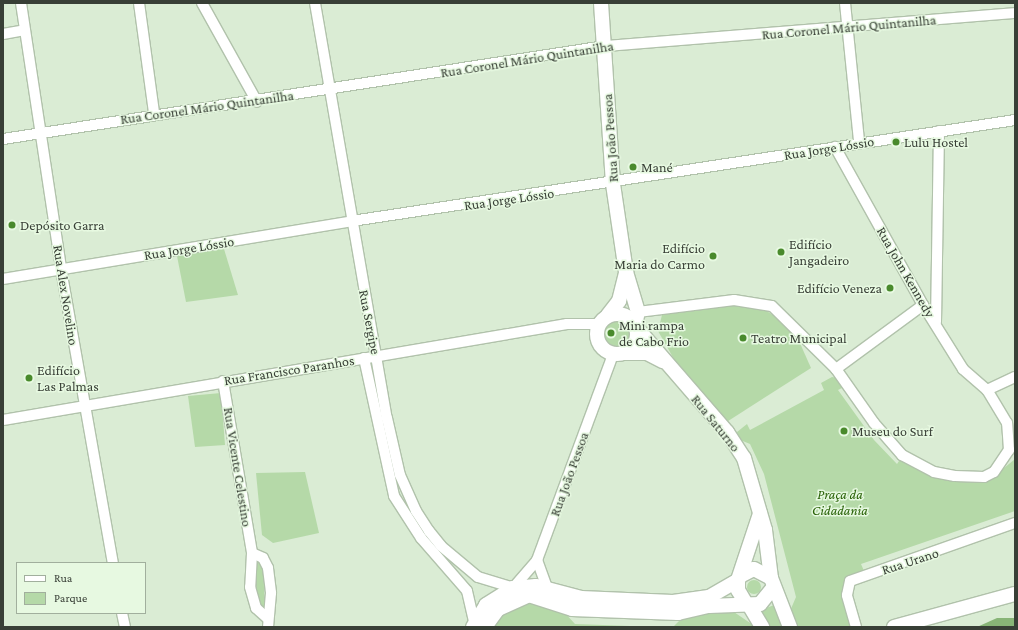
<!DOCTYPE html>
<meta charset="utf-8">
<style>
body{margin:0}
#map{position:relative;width:1018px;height:630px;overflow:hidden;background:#daecd4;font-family:"Crimson Pro",serif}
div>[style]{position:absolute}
.green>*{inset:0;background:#b5d9a8}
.round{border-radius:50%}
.water>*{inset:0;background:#88b577}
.roads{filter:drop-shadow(1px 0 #b1c2ab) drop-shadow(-1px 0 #b1c2ab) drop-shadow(0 1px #b1c2ab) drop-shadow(0 -1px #b1c2ab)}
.street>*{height:10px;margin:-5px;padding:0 5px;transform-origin:5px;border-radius:5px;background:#fff}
.secondary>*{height:14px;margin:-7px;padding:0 7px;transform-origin:7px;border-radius:7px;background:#fff}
.secondary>.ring{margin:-7px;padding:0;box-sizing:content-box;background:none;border:14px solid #fff;border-radius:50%}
.dots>*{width:11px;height:11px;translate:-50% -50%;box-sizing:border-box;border:2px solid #e7f9e1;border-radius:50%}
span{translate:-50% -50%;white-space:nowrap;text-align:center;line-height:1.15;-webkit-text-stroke:3px #e7f9e1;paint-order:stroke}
.street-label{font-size:14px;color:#383f36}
.poi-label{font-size:14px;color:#383f36}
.left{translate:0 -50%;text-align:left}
.right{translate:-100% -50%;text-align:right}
.park-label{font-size:14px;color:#296207;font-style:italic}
.frame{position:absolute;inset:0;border:4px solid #383f36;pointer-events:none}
.legend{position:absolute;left:16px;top:562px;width:130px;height:52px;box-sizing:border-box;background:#e7f9e1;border:1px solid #a1af9d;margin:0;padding:5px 7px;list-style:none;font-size:12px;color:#383f36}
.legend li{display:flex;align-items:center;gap:8px;height:20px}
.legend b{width:20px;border:1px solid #a1af9d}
</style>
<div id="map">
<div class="green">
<div style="clip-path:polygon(224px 249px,238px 295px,186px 302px,177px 256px)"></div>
<div style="clip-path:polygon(729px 306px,759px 306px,779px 319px,795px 332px,811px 368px,725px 423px,683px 375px,658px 331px,662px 315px)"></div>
<div class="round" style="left:602px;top:320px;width:28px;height:28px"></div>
<div style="clip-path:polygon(832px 377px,838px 378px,844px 387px,838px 390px,874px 440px,897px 464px,901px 458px,941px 478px,977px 483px,992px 478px,1015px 459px,1015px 511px,861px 564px,864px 571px,847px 578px,843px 586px,851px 627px,796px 627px,790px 611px,796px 597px,764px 474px,750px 444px,738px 439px,737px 432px,747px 424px,750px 430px,824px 390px,821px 383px)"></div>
<div style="clip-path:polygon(221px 393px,225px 445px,195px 447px,188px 396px)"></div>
<div style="clip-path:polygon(305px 472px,319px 533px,273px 543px,262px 535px,256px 473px)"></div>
<div style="clip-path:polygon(257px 561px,263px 565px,265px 609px,259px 607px,254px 570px)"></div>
<div class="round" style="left:747px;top:580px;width:14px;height:14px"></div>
<div style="clip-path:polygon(531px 601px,564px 612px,575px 624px,658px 627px,491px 627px,499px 614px)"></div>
<div style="clip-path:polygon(774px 605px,784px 627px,769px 627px,756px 612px)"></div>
<div style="clip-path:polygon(731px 610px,756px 627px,673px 627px,683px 617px)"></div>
</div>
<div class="water">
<div style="clip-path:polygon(997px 618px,1015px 618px,1015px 627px,977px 627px)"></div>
</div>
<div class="roads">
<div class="street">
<div style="left:21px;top:3px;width:269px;rotate:81.4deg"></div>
<div style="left:61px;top:269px;width:299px;rotate:80deg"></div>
<div style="left:139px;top:3px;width:111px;rotate:82.2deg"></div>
<div style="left:202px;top:3px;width:113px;rotate:60.9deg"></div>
<div style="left:315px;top:3px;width:421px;rotate:80.2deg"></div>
<div style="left:387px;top:418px;width:58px;rotate:77.2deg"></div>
<div style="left:400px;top:475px;width:39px;rotate:66deg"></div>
<div style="left:416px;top:511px;width:24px;rotate:57deg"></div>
<div style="left:429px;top:531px;width:19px;rotate:51deg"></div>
<div style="left:441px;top:546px;width:48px;rotate:40deg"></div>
<div style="left:478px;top:577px;width:37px;rotate:17deg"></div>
<div style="left:513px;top:588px;width:37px;rotate:-49deg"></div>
<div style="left:537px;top:560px;width:220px;rotate:-69.7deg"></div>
<div style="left:845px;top:3px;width:140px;rotate:84.2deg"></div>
<div style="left:3px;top:34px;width:22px;rotate:-10deg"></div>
<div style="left:3px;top:139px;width:609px;rotate:-8.78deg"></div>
<div style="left:605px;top:46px;width:411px;rotate:-4.6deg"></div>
<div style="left:3px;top:279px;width:354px;rotate:-9.4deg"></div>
<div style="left:352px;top:221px;width:671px;rotate:-8.66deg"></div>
<div style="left:638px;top:312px;width:97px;rotate:-7.1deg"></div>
<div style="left:734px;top:300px;width:38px;rotate:9deg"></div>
<div style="left:772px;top:306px;width:90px;rotate:44.5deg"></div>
<div style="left:836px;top:369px;width:66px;rotate:54.9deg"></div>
<div style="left:874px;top:423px;width:43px;rotate:48.8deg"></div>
<div style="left:902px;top:455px;width:36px;rotate:28deg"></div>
<div style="left:934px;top:472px;width:21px;rotate:11deg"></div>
<div style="left:955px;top:476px;width:29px;rotate:2deg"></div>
<div style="left:984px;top:477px;width:11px;rotate:-27deg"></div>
<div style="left:994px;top:472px;width:27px;rotate:-56deg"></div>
<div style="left:1009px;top:450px;width:27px;rotate:-94deg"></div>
<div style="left:1007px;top:423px;width:39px;rotate:-121deg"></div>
<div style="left:987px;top:390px;width:32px;rotate:-139deg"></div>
<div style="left:963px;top:369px;width:75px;rotate:-122deg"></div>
<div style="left:923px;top:305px;width:181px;rotate:-119.1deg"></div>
<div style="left:936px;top:322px;width:191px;rotate:-89.1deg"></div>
<div style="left:364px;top:358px;width:141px;rotate:77.7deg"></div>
<div style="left:394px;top:496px;width:50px;rotate:57.3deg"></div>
<div style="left:421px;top:538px;width:70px;rotate:49deg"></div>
<div style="left:467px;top:591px;width:35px;rotate:77deg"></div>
<div style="left:836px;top:369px;width:108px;rotate:-36.3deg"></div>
<div style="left:223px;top:381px;width:174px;rotate:80.4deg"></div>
<div style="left:252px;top:553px;width:34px;rotate:93deg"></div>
<div style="left:250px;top:587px;width:22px;rotate:74deg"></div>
<div style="left:256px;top:608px;width:15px;rotate:42deg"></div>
<div style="left:987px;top:390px;width:31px;rotate:-25deg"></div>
<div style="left:3px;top:420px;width:572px;rotate:-9.66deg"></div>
<div style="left:567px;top:324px;width:32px"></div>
<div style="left:252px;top:553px;width:12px;rotate:24deg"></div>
<div style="left:263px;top:558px;width:11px;rotate:63deg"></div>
<div style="left:268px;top:568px;width:25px;rotate:83deg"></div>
<div style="left:271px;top:593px;width:34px;rotate:95deg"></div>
<div style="left:537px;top:560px;width:30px;rotate:70deg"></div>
<div style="left:122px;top:613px;width:14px;rotate:78deg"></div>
<div style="left:856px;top:627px;width:33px;rotate:-106deg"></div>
<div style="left:847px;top:595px;width:14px;rotate:-78deg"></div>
<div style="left:850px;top:581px;width:175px;rotate:-19.4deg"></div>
</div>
<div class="secondary">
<div style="left:601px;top:3px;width:181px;rotate:86.2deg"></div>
<div style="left:613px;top:184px;width:89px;rotate:81.6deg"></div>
<div style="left:626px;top:272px;width:42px;rotate:73.3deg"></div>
<div style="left:638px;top:312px;width:12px;rotate:104deg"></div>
<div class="ring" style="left:597px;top:314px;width:26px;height:26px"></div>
<div style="left:608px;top:315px;width:18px;rotate:-52deg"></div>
<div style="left:619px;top:301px;width:30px;rotate:-76deg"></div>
<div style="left:636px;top:327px;width:139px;rotate:49.1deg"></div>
<div style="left:727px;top:432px;width:31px;rotate:57deg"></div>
<div style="left:744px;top:458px;width:75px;rotate:73.7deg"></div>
<div style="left:765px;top:530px;width:48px;rotate:82.9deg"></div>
<div style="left:624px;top:353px;width:23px"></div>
<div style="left:647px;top:353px;width:18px;rotate:27deg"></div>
<div style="left:742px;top:575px;width:13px;rotate:-27deg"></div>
<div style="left:754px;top:569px;width:19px;rotate:28deg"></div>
<div style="left:771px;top:578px;width:53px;rotate:68.8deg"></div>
<div style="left:745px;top:602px;width:14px;rotate:-120deg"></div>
<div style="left:738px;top:590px;width:10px;rotate:-90deg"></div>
<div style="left:738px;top:580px;width:70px;rotate:-71.6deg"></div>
<div style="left:749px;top:605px;width:26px;rotate:59deg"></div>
<div style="left:473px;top:627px;width:26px;rotate:-59deg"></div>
<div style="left:486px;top:605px;width:32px;rotate:-32deg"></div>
<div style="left:513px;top:588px;width:23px;rotate:-5deg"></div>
<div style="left:536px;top:586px;width:47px;rotate:14.9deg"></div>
<div style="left:581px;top:598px;width:92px;rotate:2.5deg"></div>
<div style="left:673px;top:602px;width:36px;rotate:-8deg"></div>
<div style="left:709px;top:597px;width:34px;rotate:-30deg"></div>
<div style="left:485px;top:627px;width:22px;rotate:-54deg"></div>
<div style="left:498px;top:609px;width:34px;rotate:-24deg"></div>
<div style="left:529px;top:595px;width:45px;rotate:18deg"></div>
<div style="left:572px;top:609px;width:106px;rotate:2.2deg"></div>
<div style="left:678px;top:613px;width:32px;rotate:-13deg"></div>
<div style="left:709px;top:606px;width:51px;rotate:-2.2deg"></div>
<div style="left:760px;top:604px;width:21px;rotate:-51deg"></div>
<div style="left:894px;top:627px;width:125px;rotate:-15.3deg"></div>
</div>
</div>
<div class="dots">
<div style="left:896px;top:142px;background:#498a2c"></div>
<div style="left:633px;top:167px;background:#498a2c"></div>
<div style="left:12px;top:225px;background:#498a2c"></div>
<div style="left:781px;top:252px;background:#498a2c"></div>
<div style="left:713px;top:256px;background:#498a2c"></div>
<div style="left:890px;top:288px;background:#498a2c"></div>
<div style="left:611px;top:333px;background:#498a2c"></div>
<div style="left:743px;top:338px;background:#498a2c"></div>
<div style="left:29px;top:378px;background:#498a2c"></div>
<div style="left:844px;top:431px;background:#498a2c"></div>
</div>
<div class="street-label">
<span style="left:849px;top:27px;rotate:-5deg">Rua Coronel Mário Quintanilha</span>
<span style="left:527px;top:59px;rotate:-9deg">Rua Coronel Mário Quintanilha</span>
<span style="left:207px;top:107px;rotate:-8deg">Rua Coronel Mário Quintanilha</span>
<span style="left:610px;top:138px;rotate:-94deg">Rua João Pessoa</span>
<span style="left:829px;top:148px;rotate:-9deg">Rua Jorge Lóssio</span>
<span style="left:509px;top:199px;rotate:-8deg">Rua Jorge Lóssio</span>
<span style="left:189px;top:248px;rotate:-9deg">Rua Jorge Lóssio</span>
<span style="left:906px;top:272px;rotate:60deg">Rua John Kennedy</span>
<span style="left:66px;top:295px;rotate:81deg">Rua Alex Novelino</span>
<span style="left:370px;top:322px;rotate:79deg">Rua Sergipe</span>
<span style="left:289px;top:370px;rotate:-9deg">Rua Francisco Paranhos</span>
<span style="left:716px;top:423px;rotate:51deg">Rua Saturno</span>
<span style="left:238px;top:467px;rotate:81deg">Rua Vicente Celestino</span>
<span style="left:569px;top:474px;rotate:-70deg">Rua João Pessoa</span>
<span style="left:910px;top:561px;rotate:-18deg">Rua Urano</span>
</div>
<div class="poi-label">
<span class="left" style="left:904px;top:142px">Lulu Hostel</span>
<span class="left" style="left:641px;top:167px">Mané</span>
<span class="left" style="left:20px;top:225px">Depósito Garra</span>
<span class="left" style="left:789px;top:252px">Edifício<br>Jangadeiro</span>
<span class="right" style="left:705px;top:256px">Edifício<br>Maria do Carmo</span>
<span class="right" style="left:882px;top:288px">Edifício Veneza</span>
<span class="left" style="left:619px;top:333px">Mini rampa<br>de Cabo Frio</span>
<span class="left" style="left:751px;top:338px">Teatro Municipal</span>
<span class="left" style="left:37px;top:378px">Edifício<br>Las Palmas</span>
<span class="left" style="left:852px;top:431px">Museu do Surf</span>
</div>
<div class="park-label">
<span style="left:840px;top:502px">Praça da<br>Cidadania</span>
</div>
<div class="frame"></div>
<ul class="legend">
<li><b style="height:5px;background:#fff"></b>Rua</li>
<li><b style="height:11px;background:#b5d9a8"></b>Parque</li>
</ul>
</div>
